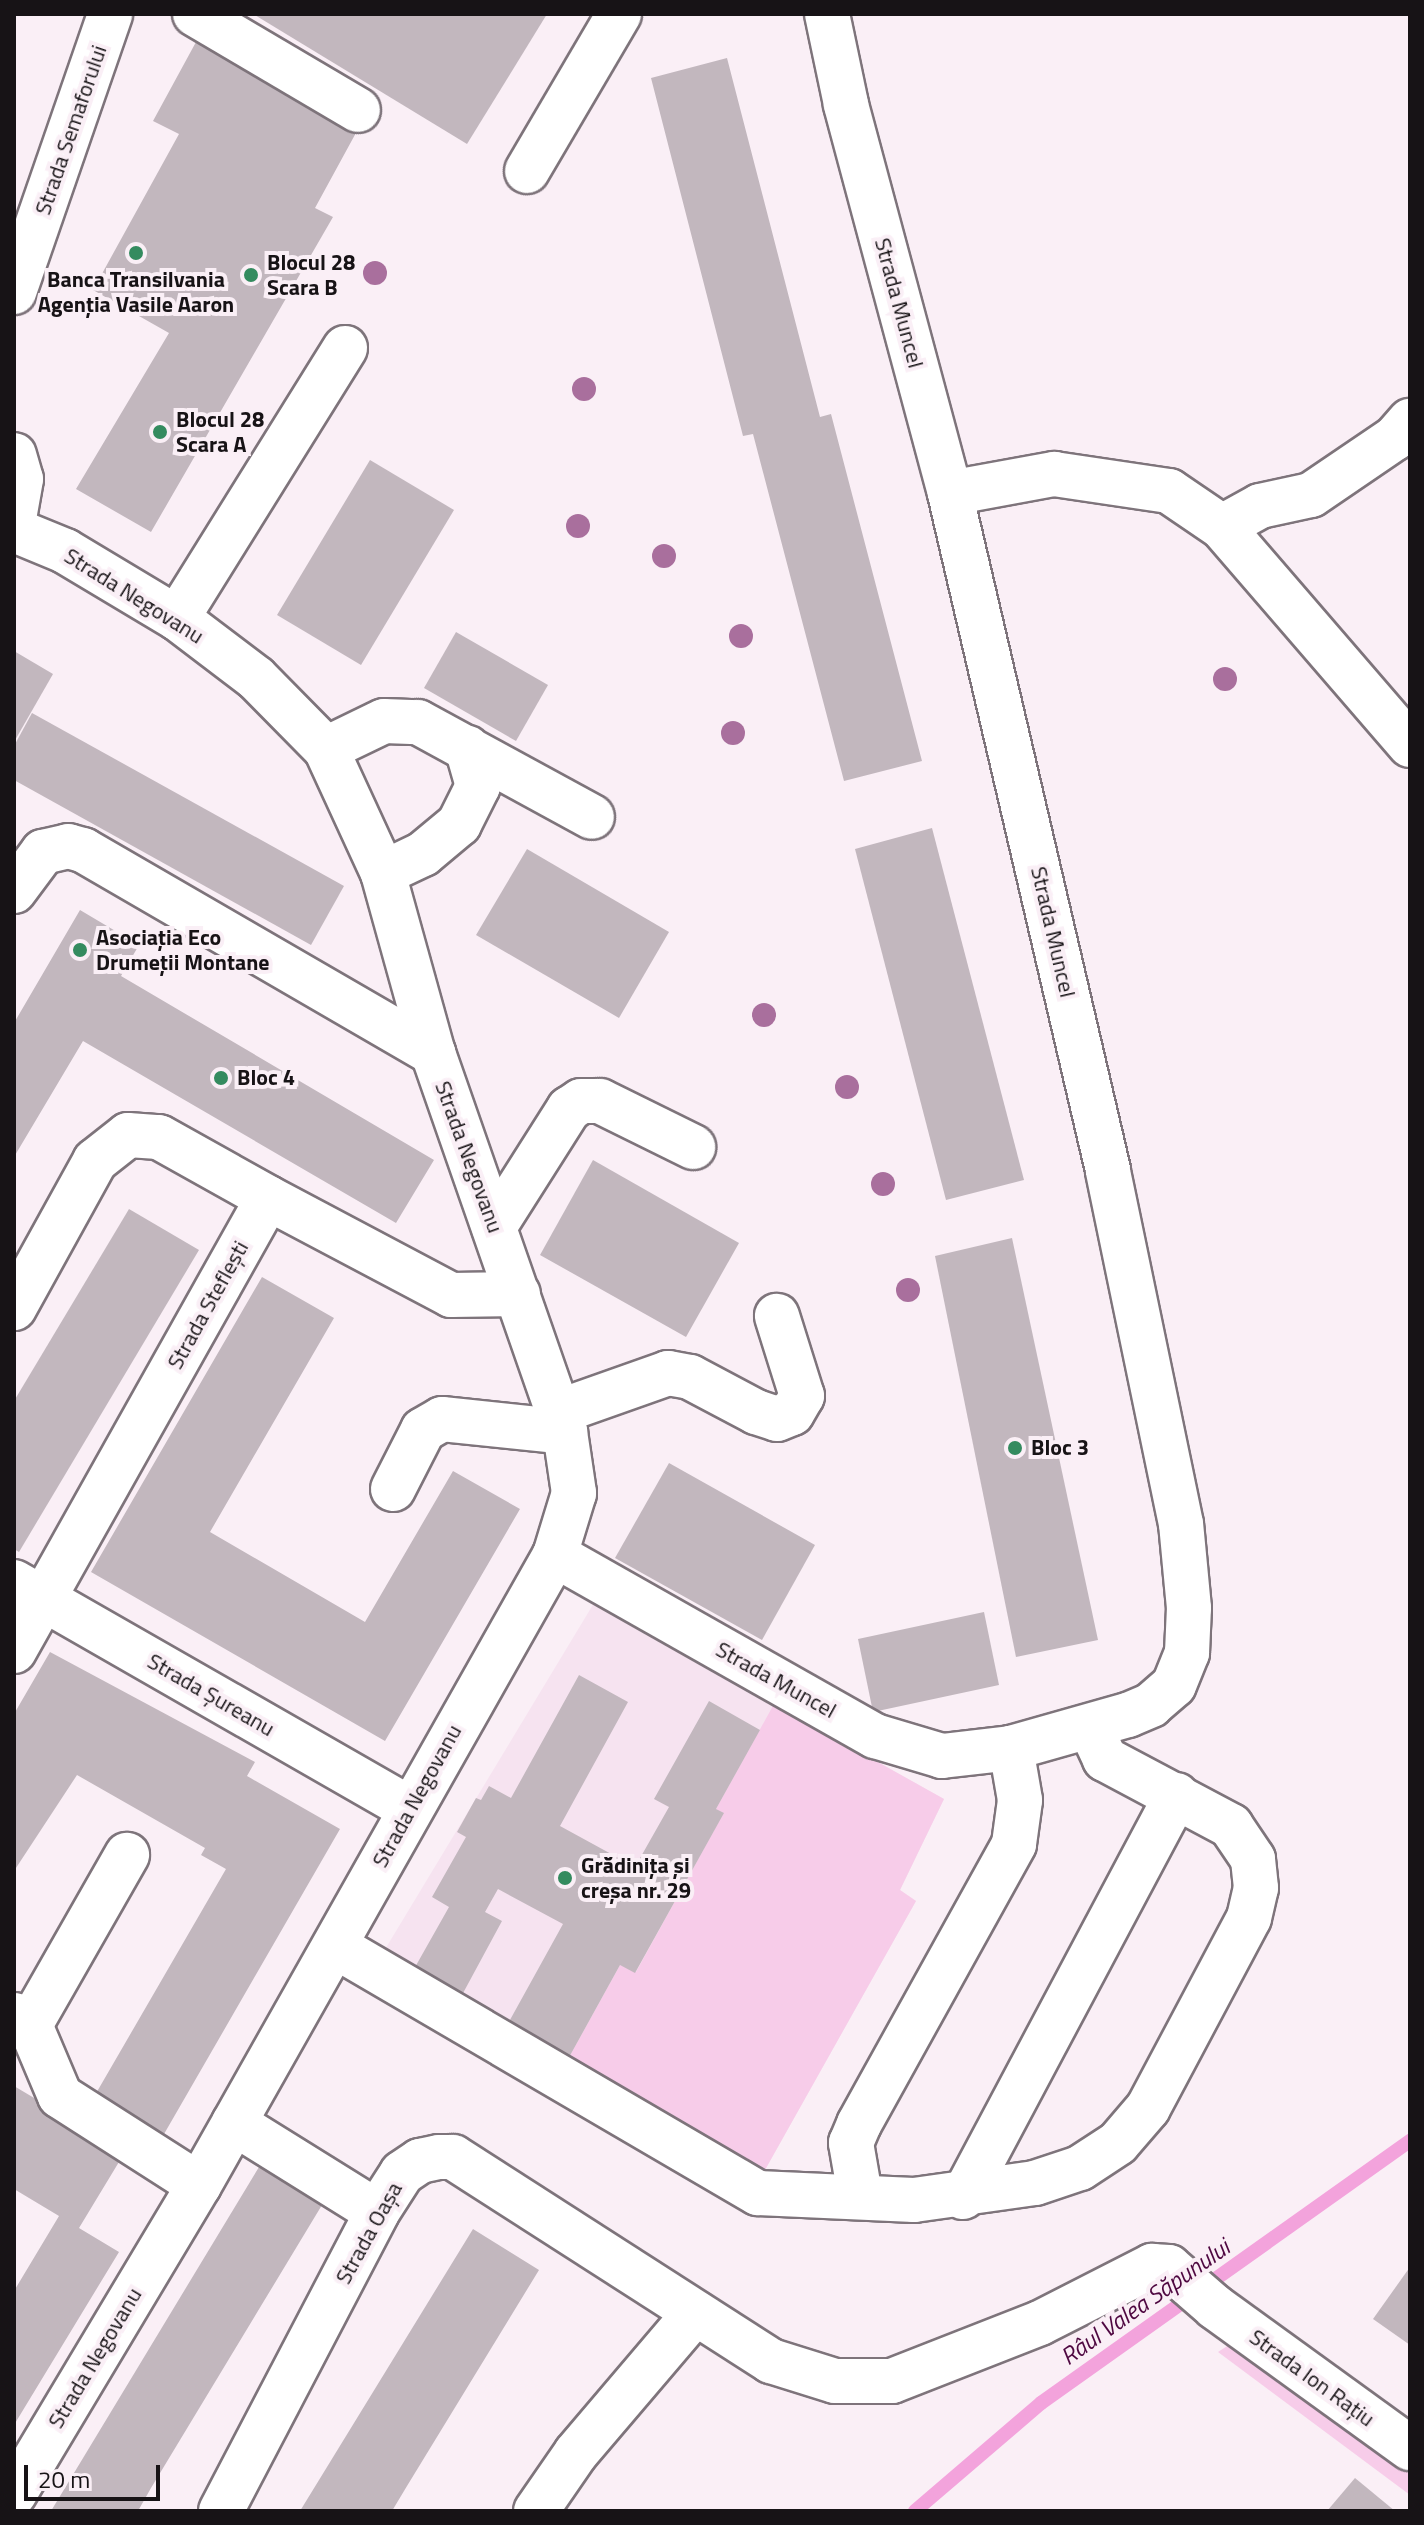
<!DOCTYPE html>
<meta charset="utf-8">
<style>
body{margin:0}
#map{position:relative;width:1424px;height:2525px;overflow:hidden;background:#faeff6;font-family:"Titillium Web",sans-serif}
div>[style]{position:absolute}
.built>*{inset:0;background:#f6e3f0}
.green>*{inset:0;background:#f7cce9}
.stream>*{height:14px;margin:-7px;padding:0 7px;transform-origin:7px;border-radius:7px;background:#f3a3dc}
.building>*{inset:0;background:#c2b7be}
.roads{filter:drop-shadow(2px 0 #7e747b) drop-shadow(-2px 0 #7e747b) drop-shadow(0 2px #7e747b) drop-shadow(0 -2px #7e747b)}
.minor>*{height:44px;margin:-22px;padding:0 22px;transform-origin:22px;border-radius:22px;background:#fff}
.major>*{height:44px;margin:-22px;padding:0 22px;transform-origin:22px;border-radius:22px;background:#fff}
.trees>*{width:24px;height:24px;margin:-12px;border-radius:50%;background:#a96f9d}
.dots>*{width:22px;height:22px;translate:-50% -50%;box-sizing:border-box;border:4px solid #faeff6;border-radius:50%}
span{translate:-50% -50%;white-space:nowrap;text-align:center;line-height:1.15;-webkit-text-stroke:8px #faeff6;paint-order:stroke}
.street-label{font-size:22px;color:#171316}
.poi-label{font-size:22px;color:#171316;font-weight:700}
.left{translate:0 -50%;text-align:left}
.water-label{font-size:24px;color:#4e0740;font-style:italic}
.frame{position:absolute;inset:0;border:16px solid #171316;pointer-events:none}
.scale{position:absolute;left:24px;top:2465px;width:136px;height:36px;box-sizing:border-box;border:4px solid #171316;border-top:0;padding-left:10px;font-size:24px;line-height:28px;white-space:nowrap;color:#171316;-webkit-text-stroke:6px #faeff6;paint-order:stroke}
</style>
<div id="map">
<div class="built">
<div style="clip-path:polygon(594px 1603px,944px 1799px,900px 1890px,916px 1901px,761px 2177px,381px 1956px)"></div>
</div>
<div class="green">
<div style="clip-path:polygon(774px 1704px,944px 1799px,900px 1890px,916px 1901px,761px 2177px,567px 2061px,620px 1965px,636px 1972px,723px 1814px,716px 1809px)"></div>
<div style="clip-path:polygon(1235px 2341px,1410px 2467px,1410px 2495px,1218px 2352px)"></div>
</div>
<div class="stream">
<div style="left:915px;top:2511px;width:166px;rotate:-40.6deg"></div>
<div style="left:1041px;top:2403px;width:453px;rotate:-35.4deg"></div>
</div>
<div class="building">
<div style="clip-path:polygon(253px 14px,547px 14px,467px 144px)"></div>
<div style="clip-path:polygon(196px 42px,357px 131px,315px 208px,333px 217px,151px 532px,76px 489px,169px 333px,93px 290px,179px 134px,153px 121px)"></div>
<div style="clip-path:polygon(727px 58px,820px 417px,831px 414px,922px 761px,844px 781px,753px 434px,743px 436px,651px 78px)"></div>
<div style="clip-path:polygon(370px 460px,454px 510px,361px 665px,277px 615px)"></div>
<div style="clip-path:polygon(456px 632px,548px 685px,516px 741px,424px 688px)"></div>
<div style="clip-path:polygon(14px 651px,53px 674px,14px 742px)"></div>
<div style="clip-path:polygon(32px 713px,344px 886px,311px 945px,14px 780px,14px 746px)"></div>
<div style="clip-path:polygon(932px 828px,1024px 1180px,946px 1200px,855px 849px)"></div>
<div style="clip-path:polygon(527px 849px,669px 932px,619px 1018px,476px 935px)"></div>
<div style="clip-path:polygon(80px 910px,139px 945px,121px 976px,434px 1160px,396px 1223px,83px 1041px,14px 1157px,14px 1023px)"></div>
<div style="clip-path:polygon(593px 1160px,739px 1243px,686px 1337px,540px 1255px)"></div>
<div style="clip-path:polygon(129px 1209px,199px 1250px,19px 1552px,14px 1549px,14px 1401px)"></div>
<div style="clip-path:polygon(1012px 1238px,1098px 1640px,1016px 1657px,935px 1256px)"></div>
<div style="clip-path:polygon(262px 1277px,334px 1318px,210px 1532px,365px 1622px,453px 1471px,520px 1509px,385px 1741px,91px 1572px)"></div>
<div style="clip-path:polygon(669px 1463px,815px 1545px,762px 1640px,615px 1558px)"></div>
<div style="clip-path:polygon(984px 1612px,999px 1685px,873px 1712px,858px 1639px)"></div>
<div style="clip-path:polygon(50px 1652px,255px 1762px,247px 1776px,340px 1829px,160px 2141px,91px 2102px,226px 1869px,201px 1855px,205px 1848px,77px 1775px,14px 1871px,14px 1714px)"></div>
<div style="clip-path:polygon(579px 1675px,628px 1702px,560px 1826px,635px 1867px,669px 1807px,654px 1799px,709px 1701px,760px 1730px,716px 1809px,724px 1813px,635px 1973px,620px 1965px,567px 2061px,506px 2027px,563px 1924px,498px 1889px,485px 1912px,502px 1921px,462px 1995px,414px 1969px,449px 1907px,432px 1897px,466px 1837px,457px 1832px,476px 1798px,481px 1800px,489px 1786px,511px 1798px)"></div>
<div style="clip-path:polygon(14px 2086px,125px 2152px,79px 2228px,119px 2252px,14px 2425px,14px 2291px,59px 2216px,14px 2189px)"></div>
<div style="clip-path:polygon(259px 2167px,322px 2205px,151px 2488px,138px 2511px,51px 2511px)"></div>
<div style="clip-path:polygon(473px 2229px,539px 2270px,407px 2486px,392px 2511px,300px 2511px)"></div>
<div style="clip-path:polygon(1410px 2267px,1410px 2345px,1373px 2319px)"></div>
<div style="clip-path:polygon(1355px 2478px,1395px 2511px,1327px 2511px)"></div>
</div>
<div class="roads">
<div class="minor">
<div style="left:195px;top:14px;width:189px;rotate:30.5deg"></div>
<div style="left:527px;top:171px;width:182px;rotate:-59.6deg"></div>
<div style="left:950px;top:493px;width:106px;rotate:-10.4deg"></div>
<div style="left:1054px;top:474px;width:116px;rotate:8.4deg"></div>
<div style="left:1169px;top:491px;width:64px;rotate:34.2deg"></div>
<div style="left:1222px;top:527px;width:288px;rotate:49.2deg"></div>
<div style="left:1222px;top:527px;width:43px;rotate:-28.9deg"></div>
<div style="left:1260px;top:506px;width:52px;rotate:-12.2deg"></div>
<div style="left:1311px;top:495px;width:102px;rotate:-34.2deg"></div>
<div style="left:1395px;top:438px;width:23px;rotate:-49deg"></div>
<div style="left:14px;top:530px;width:55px;rotate:22.4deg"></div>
<div style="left:65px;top:551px;width:131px;rotate:30.9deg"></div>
<div style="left:177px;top:618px;width:99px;rotate:37.2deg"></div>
<div style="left:256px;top:678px;width:100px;rotate:45.4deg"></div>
<div style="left:326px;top:749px;width:136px;rotate:65.3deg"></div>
<div style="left:383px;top:873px;width:187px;rotate:74.5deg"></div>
<div style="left:433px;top:1053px;width:401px;rotate:70.8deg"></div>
<div style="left:565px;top:1432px;width:62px;rotate:81.6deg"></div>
<div style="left:574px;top:1493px;width:65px;rotate:107deg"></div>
<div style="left:555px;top:1555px;width:724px;rotate:119.47deg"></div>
<div style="left:199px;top:2185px;width:360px;rotate:120.9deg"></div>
<div style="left:177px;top:618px;width:318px;rotate:-58.1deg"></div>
<div style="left:326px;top:749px;width:64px;rotate:-25.8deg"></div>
<div style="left:384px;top:721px;width:34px;rotate:2deg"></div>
<div style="left:418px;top:722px;width:198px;rotate:28.6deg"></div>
<div style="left:383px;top:873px;width:44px;rotate:-25.4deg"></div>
<div style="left:423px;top:854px;width:47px;rotate:-39.8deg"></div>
<div style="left:459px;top:824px;width:42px;rotate:-63.4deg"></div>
<div style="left:478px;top:786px;width:40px;rotate:-106deg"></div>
<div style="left:14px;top:891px;width:49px;rotate:-53.4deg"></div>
<div style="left:43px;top:852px;width:26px;rotate:-13deg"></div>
<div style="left:68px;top:846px;width:16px;rotate:15deg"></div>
<div style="left:83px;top:850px;width:405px;rotate:30.1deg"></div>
<div style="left:494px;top:1227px;width:140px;rotate:-57.6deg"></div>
<div style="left:569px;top:1109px;width:14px;rotate:-34deg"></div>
<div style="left:581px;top:1101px;width:19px"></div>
<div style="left:600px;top:1101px;width:104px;rotate:26.3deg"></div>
<div style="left:14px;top:1308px;width:168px;rotate:-61.1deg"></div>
<div style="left:95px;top:1161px;width:42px;rotate:-38.2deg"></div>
<div style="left:128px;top:1135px;width:31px;rotate:4deg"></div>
<div style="left:159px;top:1137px;width:125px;rotate:29.2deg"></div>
<div style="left:558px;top:1412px;width:117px;rotate:-19.5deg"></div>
<div style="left:668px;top:1373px;width:22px;rotate:10deg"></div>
<div style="left:690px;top:1377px;width:75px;rotate:27.9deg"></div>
<div style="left:756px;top:1412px;width:22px;rotate:18deg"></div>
<div style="left:777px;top:1419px;width:16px;rotate:-22deg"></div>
<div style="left:792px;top:1413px;width:20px;rotate:-60deg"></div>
<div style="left:802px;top:1396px;width:84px;rotate:-107.4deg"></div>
<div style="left:393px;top:1489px;width:66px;rotate:-63deg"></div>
<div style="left:423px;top:1430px;width:22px;rotate:-30deg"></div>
<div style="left:442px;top:1419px;width:124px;rotate:6deg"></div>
<div style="left:555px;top:1555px;width:368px;rotate:29.5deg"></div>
<div style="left:875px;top:1736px;width:70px;rotate:16.6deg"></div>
<div style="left:942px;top:1756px;width:69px;rotate:-6.6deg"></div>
<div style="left:1011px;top:1748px;width:122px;rotate:-15.8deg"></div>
<div style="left:1128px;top:1715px;width:25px;rotate:-23deg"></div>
<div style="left:1151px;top:1705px;width:30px;rotate:-41deg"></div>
<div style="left:1174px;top:1685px;width:35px;rotate:-68deg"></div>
<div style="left:1187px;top:1653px;width:45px;rotate:-87.5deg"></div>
<div style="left:1189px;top:1608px;width:84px;rotate:-95.4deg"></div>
<div style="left:1181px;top:1524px;width:361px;rotate:-101.7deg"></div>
<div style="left:1108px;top:1170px;width:695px;rotate:-103.14deg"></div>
<div style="left:950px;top:493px;width:403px;rotate:-105deg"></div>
<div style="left:846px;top:104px;width:92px;rotate:-101.9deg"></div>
<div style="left:14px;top:1582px;width:455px;rotate:29.8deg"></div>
<div style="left:14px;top:1651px;width:519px;rotate:-60.72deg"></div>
<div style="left:268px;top:1198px;width:207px;rotate:27.9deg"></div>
<div style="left:451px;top:1295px;width:67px;rotate:-0.9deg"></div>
<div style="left:335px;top:1946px;width:490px;rotate:30.3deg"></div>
<div style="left:758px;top:2193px;width:156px;rotate:2.6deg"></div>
<div style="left:914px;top:2200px;width:122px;rotate:-8deg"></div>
<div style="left:1035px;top:2183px;width:47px;rotate:-18.4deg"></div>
<div style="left:1080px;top:2168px;width:45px;rotate:-33.3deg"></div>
<div style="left:1118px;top:2143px;width:46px;rotate:-49.4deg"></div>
<div style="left:1148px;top:2108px;width:215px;rotate:-62deg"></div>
<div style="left:1249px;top:1918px;width:31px;rotate:-77deg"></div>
<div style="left:1256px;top:1888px;width:29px;rotate:-96deg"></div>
<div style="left:1253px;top:1859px;width:40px;rotate:-124deg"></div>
<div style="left:1231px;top:1826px;width:143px;rotate:-152deg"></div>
<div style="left:1105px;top:1759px;width:35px;rotate:-115deg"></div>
<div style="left:14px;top:2015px;width:19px;rotate:32deg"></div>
<div style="left:30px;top:2025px;width:196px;rotate:-60.3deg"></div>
<div style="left:30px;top:2025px;width:77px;rotate:67.1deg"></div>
<div style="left:60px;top:2096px;width:165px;rotate:32.6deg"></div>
<div style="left:234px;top:2123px;width:168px;rotate:31.9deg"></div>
<div style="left:860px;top:2195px;width:53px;rotate:-99.8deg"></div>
<div style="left:851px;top:2143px;width:21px;rotate:-67deg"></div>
<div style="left:859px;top:2124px;width:320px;rotate:-61deg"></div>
<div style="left:1014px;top:1844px;width:44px;rotate:-82.2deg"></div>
<div style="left:1020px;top:1800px;width:53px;rotate:-99.8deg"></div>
<div style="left:963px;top:2197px;width:455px;rotate:-62deg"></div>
<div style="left:221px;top:2511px;width:337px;rotate:-62.4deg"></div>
<div style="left:377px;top:2212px;width:46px;rotate:-57.3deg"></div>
<div style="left:402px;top:2173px;width:22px;rotate:-34deg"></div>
<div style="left:420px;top:2161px;width:19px;rotate:-12deg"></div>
<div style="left:439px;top:2157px;width:14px"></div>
<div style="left:453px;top:2157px;width:378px;rotate:32.7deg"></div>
<div style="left:771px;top:2361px;width:67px;rotate:17.4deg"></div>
<div style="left:835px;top:2381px;width:57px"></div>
<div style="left:892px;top:2381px;width:159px;rotate:-21.4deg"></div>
<div style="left:1040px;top:2323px;width:126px;rotate:-27deg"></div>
<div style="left:1152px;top:2266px;width:17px;rotate:3deg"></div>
<div style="left:1169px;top:2267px;width:61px;rotate:41deg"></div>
<div style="left:1215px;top:2307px;width:241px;rotate:35.9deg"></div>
<div style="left:536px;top:2511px;width:70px;rotate:-55.4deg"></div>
<div style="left:576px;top:2453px;width:184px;rotate:-49.6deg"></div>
</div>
<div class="major">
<div style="left:14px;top:292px;width:294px;rotate:-70.9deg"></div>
<div style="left:14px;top:455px;width:25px;rotate:74deg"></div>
<div style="left:21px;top:479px;width:39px;rotate:100deg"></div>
</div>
</div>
<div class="trees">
<div style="left:375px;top:273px"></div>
<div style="left:584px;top:389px"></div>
<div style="left:578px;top:526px"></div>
<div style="left:664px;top:556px"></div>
<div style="left:741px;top:636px"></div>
<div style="left:1225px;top:679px"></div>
<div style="left:733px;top:733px"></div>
<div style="left:764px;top:1015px"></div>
<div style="left:847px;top:1087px"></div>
<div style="left:883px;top:1184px"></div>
<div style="left:908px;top:1290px"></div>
</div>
<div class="dots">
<div style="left:136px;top:253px;background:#348b5f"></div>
<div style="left:251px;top:275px;background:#348b5f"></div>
<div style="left:160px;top:432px;background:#348b5f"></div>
<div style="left:80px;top:950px;background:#348b5f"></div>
<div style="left:221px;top:1078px;background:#348b5f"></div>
<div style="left:1015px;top:1448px;background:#348b5f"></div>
<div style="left:565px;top:1878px;background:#348b5f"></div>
</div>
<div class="street-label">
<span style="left:71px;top:130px;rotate:-71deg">Strada Semaforului</span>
<span style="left:899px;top:303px;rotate:75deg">Strada Muncel</span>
<span style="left:134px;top:596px;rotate:32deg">Strada Negovanu</span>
<span style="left:1053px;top:932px;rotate:77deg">Strada Muncel</span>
<span style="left:469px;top:1157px;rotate:70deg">Strada Negovanu</span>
<span style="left:208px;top:1305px;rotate:-61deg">Strada Steflești</span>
<span style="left:776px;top:1680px;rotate:29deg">Strada Muncel</span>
<span style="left:211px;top:1695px;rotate:30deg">Strada Șureanu</span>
<span style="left:417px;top:1796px;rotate:-61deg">Strada Negovanu</span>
<span style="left:369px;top:2233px;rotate:-61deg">Strada Oașa</span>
<span style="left:95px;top:2358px;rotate:-59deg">Strada Negovanu</span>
<span style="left:1312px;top:2378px;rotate:36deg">Strada Ion Rațiu</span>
</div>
<div class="poi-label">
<span class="left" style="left:267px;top:275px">Blocul 28<br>Scara B</span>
<span style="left:136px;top:292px">Banca Transilvania<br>Agenția Vasile Aaron</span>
<span class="left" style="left:176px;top:432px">Blocul 28<br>Scara A</span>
<span class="left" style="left:96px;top:950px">Asociația Eco<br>Drumeții Montane</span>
<span class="left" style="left:237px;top:1078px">Bloc 4</span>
<span class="left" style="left:1031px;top:1448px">Bloc 3</span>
<span class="left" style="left:581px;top:1878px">Grădinița și<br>creșa nr. 29</span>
</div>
<div class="water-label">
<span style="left:1145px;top:2302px;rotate:-35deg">Râul Valea Săpunului</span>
</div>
<div class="frame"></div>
<div class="scale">20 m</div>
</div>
